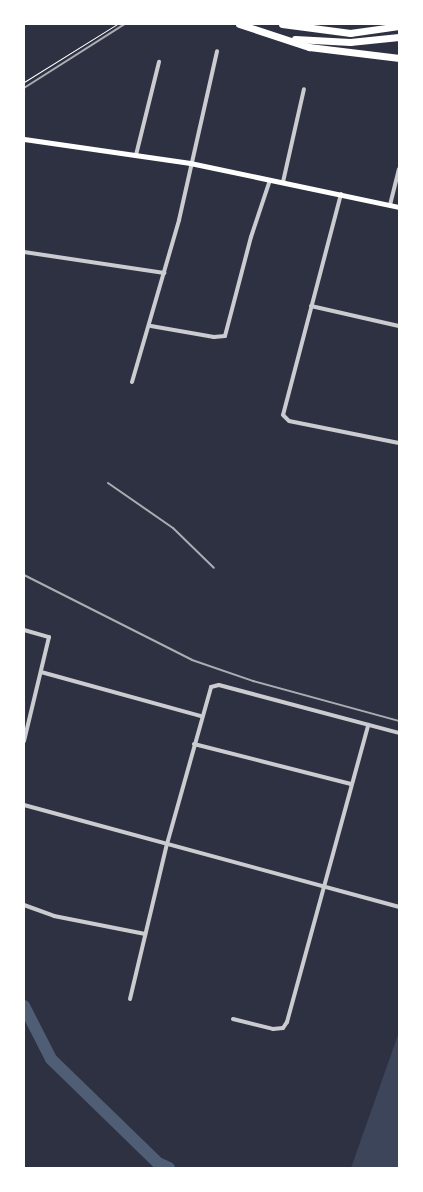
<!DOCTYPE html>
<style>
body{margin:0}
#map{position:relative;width:423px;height:1192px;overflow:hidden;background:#2d3142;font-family:"Source Sans 3",sans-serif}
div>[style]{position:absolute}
.green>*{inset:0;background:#3c4559}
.river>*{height:12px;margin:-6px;padding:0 6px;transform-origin:6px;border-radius:6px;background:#4f5d75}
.path>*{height:1px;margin:-0.5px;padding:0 0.5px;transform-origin:0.5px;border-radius:0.5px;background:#fff}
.minor>*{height:4px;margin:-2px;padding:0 2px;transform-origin:2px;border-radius:2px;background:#caccd0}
.secondary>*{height:5px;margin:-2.5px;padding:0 2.5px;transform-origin:2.5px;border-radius:2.5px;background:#fff}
.motorway>*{height:7px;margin:-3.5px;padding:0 3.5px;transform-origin:3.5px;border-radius:3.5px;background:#fff}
.rail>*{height:2px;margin:-1px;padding:0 1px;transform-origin:1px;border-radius:1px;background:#abadb3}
span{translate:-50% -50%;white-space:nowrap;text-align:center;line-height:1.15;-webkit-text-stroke:5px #fff;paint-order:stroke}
.frame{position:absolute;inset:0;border:25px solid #fff;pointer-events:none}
</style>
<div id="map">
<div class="green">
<div style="clip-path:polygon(399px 1032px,399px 1168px,351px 1168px)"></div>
</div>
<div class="river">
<div style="left:24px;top:1006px;width:59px;rotate:63deg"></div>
<div style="left:51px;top:1059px;width:149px;rotate:44.2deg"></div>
<div style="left:158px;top:1163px;width:12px;rotate:24deg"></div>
</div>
<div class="path">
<div style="left:24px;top:82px;width:110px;rotate:-31.9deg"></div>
</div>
<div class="minor">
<div style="left:136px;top:155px;width:96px;rotate:-76.1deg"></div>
<div style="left:283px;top:182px;width:95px;rotate:-77.3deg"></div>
<div style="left:341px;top:194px;width:228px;rotate:104.7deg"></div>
<div style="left:283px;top:415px;width:8px;rotate:45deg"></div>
<div style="left:289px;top:421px;width:112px;rotate:11.3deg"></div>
<div style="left:390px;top:205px;width:37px;rotate:-76deg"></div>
<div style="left:24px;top:252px;width:142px;rotate:8.5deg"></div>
<div style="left:311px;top:306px;width:90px;rotate:12.8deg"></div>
<div style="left:151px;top:326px;width:64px;rotate:9.9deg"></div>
<div style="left:214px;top:337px;width:11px;rotate:-5deg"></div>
<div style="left:225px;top:336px;width:102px;rotate:-75.3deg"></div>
<div style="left:251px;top:237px;width:60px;rotate:-71.6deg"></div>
<div style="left:132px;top:382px;width:169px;rotate:-73.8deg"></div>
<div style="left:179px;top:220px;width:173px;rotate:-77.3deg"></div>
<div style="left:24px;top:630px;width:26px;rotate:16deg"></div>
<div style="left:49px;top:637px;width:107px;rotate:103.5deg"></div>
<div style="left:41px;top:672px;width:166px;rotate:15.4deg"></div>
<div style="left:194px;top:744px;width:162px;rotate:14.3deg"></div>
<div style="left:24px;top:805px;width:389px;rotate:15.2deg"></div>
<div style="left:24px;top:905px;width:32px;rotate:20deg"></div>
<div style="left:54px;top:916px;width:93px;rotate:11.2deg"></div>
<div style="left:130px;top:999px;width:159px;rotate:-76.6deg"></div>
<div style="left:167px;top:844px;width:163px;rotate:-74.3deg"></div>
<div style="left:211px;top:687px;width:8px;rotate:-14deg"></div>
<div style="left:219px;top:685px;width:186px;rotate:14.9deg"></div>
<div style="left:233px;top:1019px;width:41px;rotate:14deg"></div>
<div style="left:273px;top:1029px;width:10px;rotate:-6deg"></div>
<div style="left:283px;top:1028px;width:7px;rotate:-56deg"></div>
<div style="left:287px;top:1022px;width:308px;rotate:-74.7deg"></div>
</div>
<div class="secondary">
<div style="left:24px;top:139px;width:168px;rotate:8.2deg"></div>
<div style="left:190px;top:163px;width:214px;rotate:11.9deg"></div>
</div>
<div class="motorway">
<div style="left:239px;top:24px;width:74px;rotate:18.2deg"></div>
<div style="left:309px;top:47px;width:91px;rotate:7deg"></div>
<div style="left:282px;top:24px;width:69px;rotate:7.5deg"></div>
<div style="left:350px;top:33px;width:49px;rotate:-8.1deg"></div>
<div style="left:295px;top:39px;width:55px;rotate:3.1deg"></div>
<div style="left:350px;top:42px;width:49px;rotate:-5.8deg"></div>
</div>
<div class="rail">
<div style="left:24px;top:88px;width:120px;rotate:-32.4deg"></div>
<div style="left:108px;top:483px;width:79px;rotate:34.7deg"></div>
<div style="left:173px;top:528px;width:57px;rotate:44.3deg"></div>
<div style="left:24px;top:575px;width:188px;rotate:26.8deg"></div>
<div style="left:192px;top:660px;width:65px;rotate:19deg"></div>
<div style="left:253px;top:681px;width:151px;rotate:15.3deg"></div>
</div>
<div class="frame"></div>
</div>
